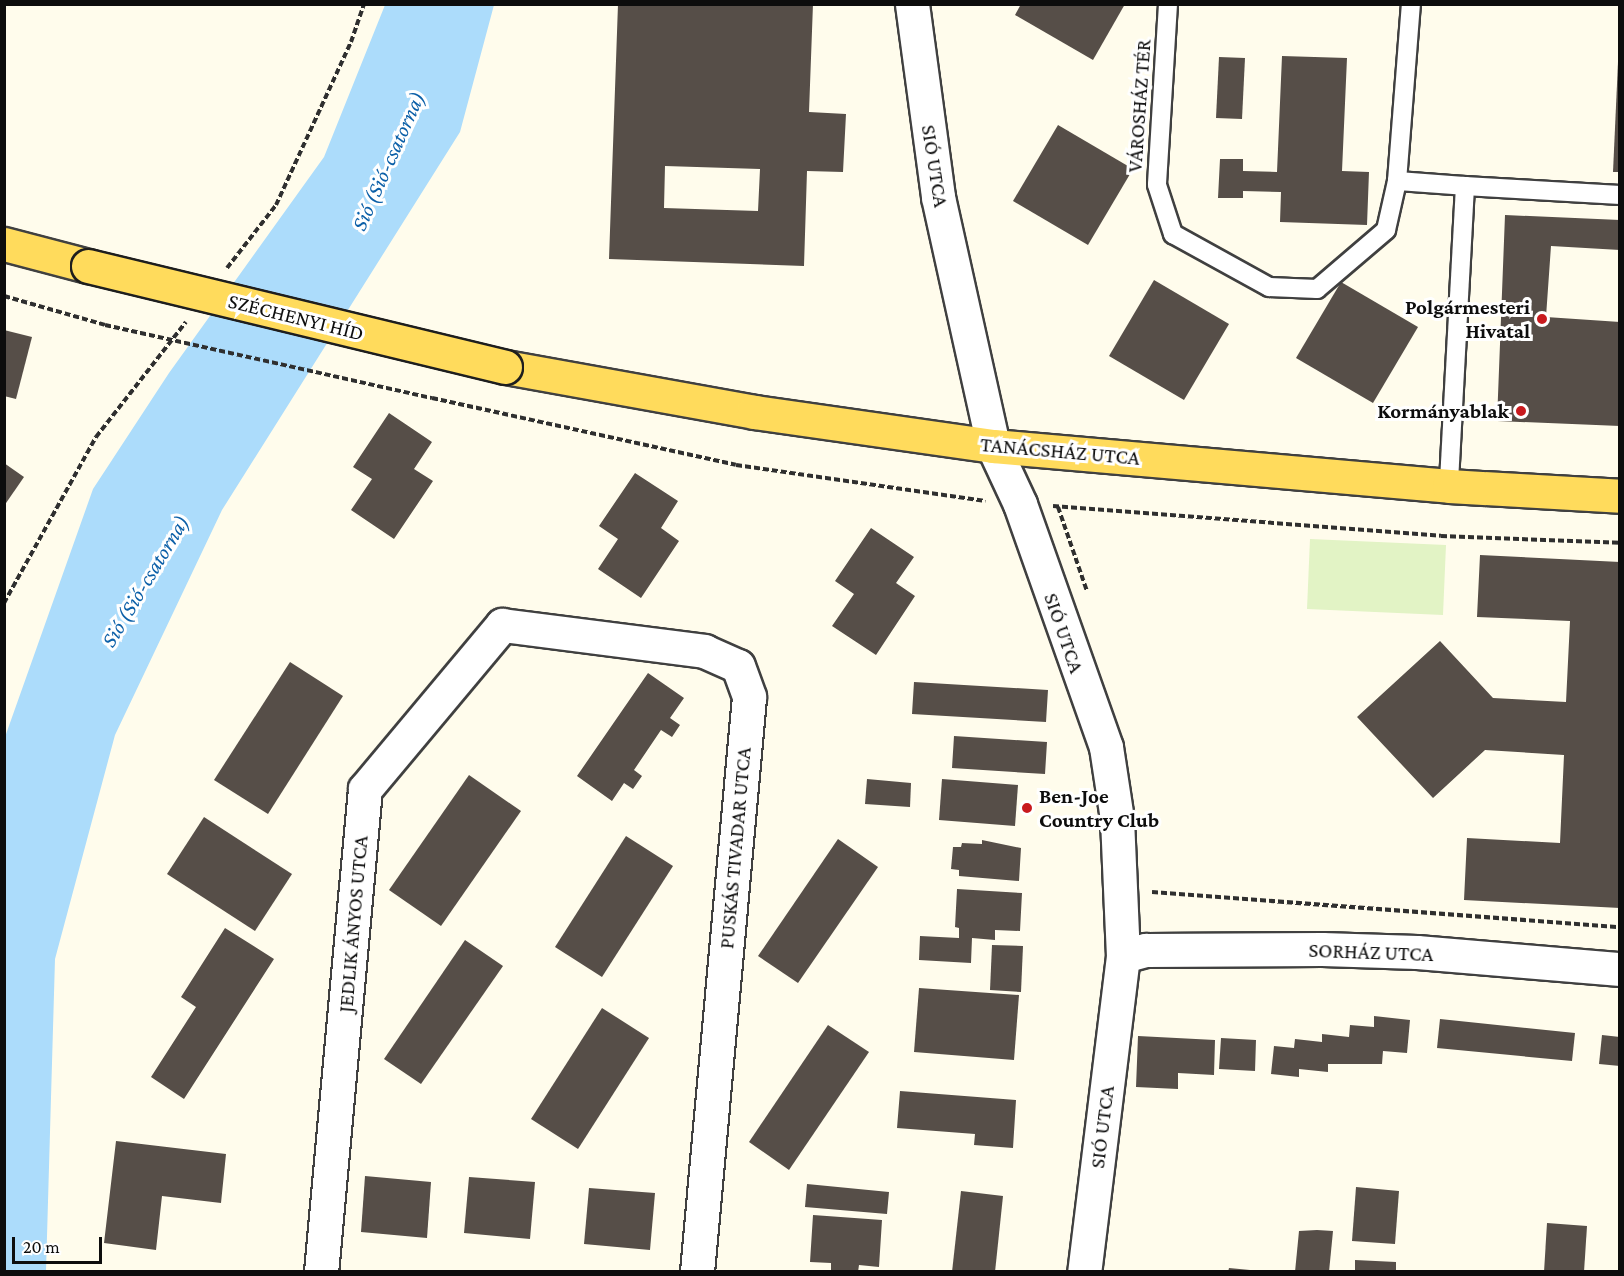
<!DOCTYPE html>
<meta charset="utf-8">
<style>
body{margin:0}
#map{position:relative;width:1624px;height:1276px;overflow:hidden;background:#fffcec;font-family:"Crimson Pro",serif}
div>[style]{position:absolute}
.pitch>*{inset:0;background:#e2f3c5}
.water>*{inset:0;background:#acdcfb}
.building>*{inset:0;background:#564e48}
.path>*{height:4px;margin-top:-2px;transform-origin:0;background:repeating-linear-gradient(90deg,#2f2f2f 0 6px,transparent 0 9px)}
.roads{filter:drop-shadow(2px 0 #404040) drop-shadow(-2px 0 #404040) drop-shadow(0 2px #404040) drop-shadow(0 -2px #404040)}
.lane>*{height:18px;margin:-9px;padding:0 9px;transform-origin:9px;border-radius:9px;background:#fff}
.street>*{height:33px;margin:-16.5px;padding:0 16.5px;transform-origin:16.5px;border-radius:16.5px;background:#fff}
.primary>*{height:33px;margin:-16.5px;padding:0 16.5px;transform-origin:16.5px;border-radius:16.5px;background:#ffdb5c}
.path-bridge>*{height:4px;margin-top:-2px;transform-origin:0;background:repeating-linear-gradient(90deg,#2f2f2f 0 6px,transparent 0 9px)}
.bridges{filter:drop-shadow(2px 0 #1e1e1e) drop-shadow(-2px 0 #1e1e1e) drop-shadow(0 2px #1e1e1e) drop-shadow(0 -2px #1e1e1e)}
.primary-bridge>*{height:33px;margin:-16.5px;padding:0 16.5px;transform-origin:16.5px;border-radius:16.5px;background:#ffdb5c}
.dots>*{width:16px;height:16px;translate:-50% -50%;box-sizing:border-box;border:3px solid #fff;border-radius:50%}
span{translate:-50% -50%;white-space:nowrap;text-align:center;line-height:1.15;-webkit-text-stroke:6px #fff;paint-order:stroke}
.street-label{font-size:21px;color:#0d0d0d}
.poi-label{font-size:21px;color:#0d0d0d;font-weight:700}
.right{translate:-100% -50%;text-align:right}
.left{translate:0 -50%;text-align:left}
.water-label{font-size:22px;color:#0c60a8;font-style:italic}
.frame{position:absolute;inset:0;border:6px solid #0d0d0d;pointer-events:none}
.scale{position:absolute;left:12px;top:1237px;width:90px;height:27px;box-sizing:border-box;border:3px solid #0d0d0d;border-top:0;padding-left:8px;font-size:18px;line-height:21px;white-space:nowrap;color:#0d0d0d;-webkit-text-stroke:4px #fff;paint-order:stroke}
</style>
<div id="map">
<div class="pitch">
<div style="clip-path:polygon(1310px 539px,1446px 545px,1443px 615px,1307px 609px)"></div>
</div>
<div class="water">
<div style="clip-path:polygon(385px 5px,494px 5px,460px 132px,222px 510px,115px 735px,55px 959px,46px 1271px,5px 1272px,5px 737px,93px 489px,169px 373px,324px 157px)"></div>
</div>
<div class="building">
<div style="clip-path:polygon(evenodd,618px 4px,813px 4px,809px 112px,846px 114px,843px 172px,807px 171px,804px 266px,609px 259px,618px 4px,665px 166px,760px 169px,758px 211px,664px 208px,665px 166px)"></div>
<div style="clip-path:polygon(1021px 4px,1125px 4px,1093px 60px,1015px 15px)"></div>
<div style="clip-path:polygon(1282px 56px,1347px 58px,1342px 171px,1369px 172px,1367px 225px,1280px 222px,1281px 192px,1243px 191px,1243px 198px,1218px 198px,1220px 159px,1243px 159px,1243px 171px,1277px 172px)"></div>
<div style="clip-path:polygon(1219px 57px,1245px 58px,1242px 119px,1216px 118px)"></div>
<div style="clip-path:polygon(1618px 62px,1620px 62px,1620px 172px,1613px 172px)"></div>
<div style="clip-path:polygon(1058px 125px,1133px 169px,1088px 245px,1013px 201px)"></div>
<div style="clip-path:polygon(1505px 215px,1620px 220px,1620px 250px,1551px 246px,1546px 317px,1620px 322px,1620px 426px,1497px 421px)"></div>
<div style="clip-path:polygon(1154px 280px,1229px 324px,1184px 400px,1109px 356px)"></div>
<div style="clip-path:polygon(1341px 282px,1418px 327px,1373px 403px,1296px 358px)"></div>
<div style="clip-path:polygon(4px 330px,32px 337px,16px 399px,4px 396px)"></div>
<div style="clip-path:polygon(389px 413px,432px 442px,414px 469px,433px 481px,394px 539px,351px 510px,372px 479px,353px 467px)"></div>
<div style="clip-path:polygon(4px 463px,24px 477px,4px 506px)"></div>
<div style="clip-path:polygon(635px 473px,678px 501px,661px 528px,679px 541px,641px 598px,598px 569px,618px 539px,599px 526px)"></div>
<div style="clip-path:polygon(871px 528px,914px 557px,896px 583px,915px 596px,876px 655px,832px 626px,854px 594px,835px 581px)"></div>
<div style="clip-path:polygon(1480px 555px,1620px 562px,1620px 908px,1464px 900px,1467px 838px,1560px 843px,1564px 755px,1485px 750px,1433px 798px,1357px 717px,1440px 641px,1493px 698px,1566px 702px,1570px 621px,1477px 617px)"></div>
<div style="clip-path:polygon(290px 662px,343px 696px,268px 814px,214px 780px)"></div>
<div style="clip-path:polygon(648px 673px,684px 698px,670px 718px,680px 725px,672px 737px,661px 730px,634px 770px,642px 776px,633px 789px,624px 783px,612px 801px,577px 776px)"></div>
<div style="clip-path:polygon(914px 682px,1048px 690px,1046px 722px,912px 714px)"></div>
<div style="clip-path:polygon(954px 736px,1047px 742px,1045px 774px,952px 768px)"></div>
<div style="clip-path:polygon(469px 775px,521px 811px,441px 926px,389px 890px)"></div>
<div style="clip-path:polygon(867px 779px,911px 783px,910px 807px,865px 804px)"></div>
<div style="clip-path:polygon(942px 779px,1018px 785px,1015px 826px,939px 820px)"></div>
<div style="clip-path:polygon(204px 817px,292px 874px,255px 931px,167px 874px)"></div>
<div style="clip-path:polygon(626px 836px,673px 866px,602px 977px,555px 947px)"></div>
<div style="clip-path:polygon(838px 839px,878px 867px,798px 983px,758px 956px)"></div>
<div style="clip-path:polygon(982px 840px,1021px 848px,1019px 881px,959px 876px,959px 870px,951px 869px,953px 847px,961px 847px,962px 843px,982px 844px)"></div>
<div style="clip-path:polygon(957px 889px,1022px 893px,1020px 931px,995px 930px,995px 940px,972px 938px,971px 963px,919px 960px,920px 936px,959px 938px,959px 928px,955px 927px)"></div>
<div style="clip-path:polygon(225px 928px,274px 959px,184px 1099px,151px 1077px,196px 1007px,181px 997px)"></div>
<div style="clip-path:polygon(465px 940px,503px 966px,421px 1084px,384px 1059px)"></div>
<div style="clip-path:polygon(992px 945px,1023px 946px,1021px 992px,990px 990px)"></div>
<div style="clip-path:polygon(919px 988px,1019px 995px,1014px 1060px,914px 1052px)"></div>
<div style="clip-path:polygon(602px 1008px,649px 1038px,578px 1149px,531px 1119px)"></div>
<div style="clip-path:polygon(1374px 1016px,1410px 1020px,1407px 1053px,1383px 1051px,1382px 1064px,1328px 1064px,1328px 1072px,1299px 1069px,1299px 1077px,1271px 1074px,1274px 1046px,1294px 1048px,1295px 1039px,1322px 1042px,1322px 1034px,1349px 1037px,1350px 1025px,1374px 1027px)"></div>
<div style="clip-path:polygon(1440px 1019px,1575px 1033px,1572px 1061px,1437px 1048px)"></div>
<div style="clip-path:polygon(828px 1025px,869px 1052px,789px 1170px,749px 1142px)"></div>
<div style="clip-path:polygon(1602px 1035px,1620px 1037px,1620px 1066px,1599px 1064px)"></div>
<div style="clip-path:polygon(1138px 1036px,1215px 1040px,1214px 1075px,1178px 1073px,1178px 1089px,1136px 1087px)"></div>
<div style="clip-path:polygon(1221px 1038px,1256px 1040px,1255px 1071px,1219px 1069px)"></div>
<div style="clip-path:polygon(900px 1091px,1016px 1100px,1013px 1148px,974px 1145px,975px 1134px,897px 1128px)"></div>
<div style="clip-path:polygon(116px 1141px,226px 1154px,221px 1203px,162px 1196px,156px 1250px,104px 1243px)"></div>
<div style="clip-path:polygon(365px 1176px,431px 1182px,427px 1238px,361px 1232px)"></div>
<div style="clip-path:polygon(469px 1177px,535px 1182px,530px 1239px,464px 1233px)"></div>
<div style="clip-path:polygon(807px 1184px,889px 1192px,887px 1214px,805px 1207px)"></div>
<div style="clip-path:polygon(1356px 1187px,1399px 1191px,1395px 1244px,1352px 1241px)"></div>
<div style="clip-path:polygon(589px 1188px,655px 1193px,650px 1250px,584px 1244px)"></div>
<div style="clip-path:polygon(961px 1191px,1003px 1196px,995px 1272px,952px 1272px)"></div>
<div style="clip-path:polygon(813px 1215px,882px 1220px,879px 1267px,859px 1265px,858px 1272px,831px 1272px,831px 1263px,810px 1262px)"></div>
<div style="clip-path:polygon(1547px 1223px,1587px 1226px,1584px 1272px,1544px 1272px)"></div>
<div style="clip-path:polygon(1317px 1230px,1333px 1231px,1329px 1272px,1295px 1272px,1299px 1231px)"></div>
<div style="clip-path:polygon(1355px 1260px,1396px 1262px,1396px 1272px,1355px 1272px)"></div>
<div style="clip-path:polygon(1229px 1268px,1250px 1270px,1250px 1272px,1228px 1272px)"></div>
</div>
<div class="path">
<div style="left:227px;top:268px;width:80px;rotate:-52.1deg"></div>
<div style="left:276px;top:205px;width:179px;rotate:-65.3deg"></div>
<div style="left:351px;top:42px;width:40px;rotate:-71.1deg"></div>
<div style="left:4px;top:296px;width:105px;rotate:16deg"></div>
<div style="left:432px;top:398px;width:311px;rotate:12.4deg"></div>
<div style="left:736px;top:465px;width:252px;rotate:8.2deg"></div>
<div style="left:1053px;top:506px;width:389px;rotate:4.4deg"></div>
<div style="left:1441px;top:536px;width:179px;rotate:2.2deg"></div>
<div style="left:1058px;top:507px;width:89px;rotate:71deg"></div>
<div style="left:4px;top:603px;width:190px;rotate:-61deg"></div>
<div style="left:96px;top:437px;width:146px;rotate:-52deg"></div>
<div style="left:1152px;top:892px;width:469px;rotate:4.3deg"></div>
</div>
<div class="roads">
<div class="lane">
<div style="left:1168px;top:4px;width:181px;rotate:93.5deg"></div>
<div style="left:1157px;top:185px;width:52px;rotate:71.9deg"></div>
<div style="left:1173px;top:234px;width:110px;rotate:28.9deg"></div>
<div style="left:1269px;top:287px;width:48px;rotate:2.4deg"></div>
<div style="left:1317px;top:289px;width:91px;rotate:-40.5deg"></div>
<div style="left:1386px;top:230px;width:50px;rotate:-77.3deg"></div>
<div style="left:1397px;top:181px;width:178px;rotate:-85.5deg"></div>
<div style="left:1397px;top:181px;width:68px;rotate:4.2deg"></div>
<div style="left:1465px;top:186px;width:300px;rotate:93.1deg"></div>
<div style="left:1465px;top:186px;width:155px;rotate:3.3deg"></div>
</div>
<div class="street">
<div style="left:912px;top:4px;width:195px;rotate:82.3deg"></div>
<div style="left:938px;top:197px;width:255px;rotate:77.5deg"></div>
<div style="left:993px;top:446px;width:64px;rotate:65deg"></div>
<div style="left:1020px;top:504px;width:258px;rotate:70.5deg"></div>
<div style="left:1106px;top:747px;width:73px;rotate:81.3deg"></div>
<div style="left:1117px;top:819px;width:137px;rotate:87.5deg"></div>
<div style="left:1123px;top:956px;width:318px;rotate:97deg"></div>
<div style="left:1123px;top:956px;width:24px;rotate:-15deg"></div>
<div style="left:1146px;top:950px;width:176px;rotate:-0.3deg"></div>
<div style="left:1322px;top:949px;width:95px;rotate:1.8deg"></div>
<div style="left:1417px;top:952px;width:204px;rotate:4.8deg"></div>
<div style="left:321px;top:1272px;width:485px;rotate:-84.8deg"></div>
<div style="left:365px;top:789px;width:214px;rotate:-50.1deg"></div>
<div style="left:502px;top:625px;width:204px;rotate:7.3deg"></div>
<div style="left:704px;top:651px;width:37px;rotate:24deg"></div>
<div style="left:738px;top:666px;width:33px;rotate:70deg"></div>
<div style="left:749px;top:697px;width:577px;rotate:95.17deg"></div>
</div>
<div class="primary">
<div style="left:4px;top:244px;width:87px;rotate:14.7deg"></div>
<div style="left:505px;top:367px;width:253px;rotate:10.2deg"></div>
<div style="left:754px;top:412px;width:241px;rotate:8.1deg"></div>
<div style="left:993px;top:446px;width:458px;rotate:5deg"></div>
<div style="left:1449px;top:486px;width:171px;rotate:3.3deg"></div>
</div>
</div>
<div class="path-bridge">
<div style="left:105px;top:325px;width:335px;rotate:12.6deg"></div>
</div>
<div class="bridges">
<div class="primary-bridge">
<div style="left:88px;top:266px;width:429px;rotate:13.6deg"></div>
</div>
</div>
<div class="dots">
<div style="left:1542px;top:319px;background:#c81a1e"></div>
<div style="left:1521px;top:411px;background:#c81a1e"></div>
<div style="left:1027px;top:808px;background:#c81a1e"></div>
</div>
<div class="street-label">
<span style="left:1139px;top:106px;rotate:-86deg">VÁROSHÁZ TÉR</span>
<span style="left:935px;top:166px;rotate:81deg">SIÓ UTCA</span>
<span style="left:296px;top:317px;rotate:14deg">SZÉCHENYI HÍD</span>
<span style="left:1060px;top:451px;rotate:5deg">TANÁCSHÁZ UTCA</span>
<span style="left:1064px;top:633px;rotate:71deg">SIÓ UTCA</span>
<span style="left:735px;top:848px;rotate:-85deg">PUSKÁS TIVADAR UTCA</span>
<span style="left:353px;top:924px;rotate:-85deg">JEDLIK ÁNYOS UTCA</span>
<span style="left:1371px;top:952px;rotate:2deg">SORHÁZ UTCA</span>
<span style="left:1102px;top:1127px;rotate:-83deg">SIÓ UTCA</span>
</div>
<div class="poi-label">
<span class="right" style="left:1530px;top:319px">Polgármesteri<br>Hivatal</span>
<span class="right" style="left:1509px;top:411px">Kormányablak</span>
<span class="left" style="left:1039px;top:808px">Ben-Joe<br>Country Club</span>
</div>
<div class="water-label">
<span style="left:388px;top:161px;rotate:-66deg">Sió (Sió-csatorna)</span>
<span style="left:145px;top:581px;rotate:-59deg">Sió (Sió-csatorna)</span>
</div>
<div class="frame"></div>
<div class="scale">20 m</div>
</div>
